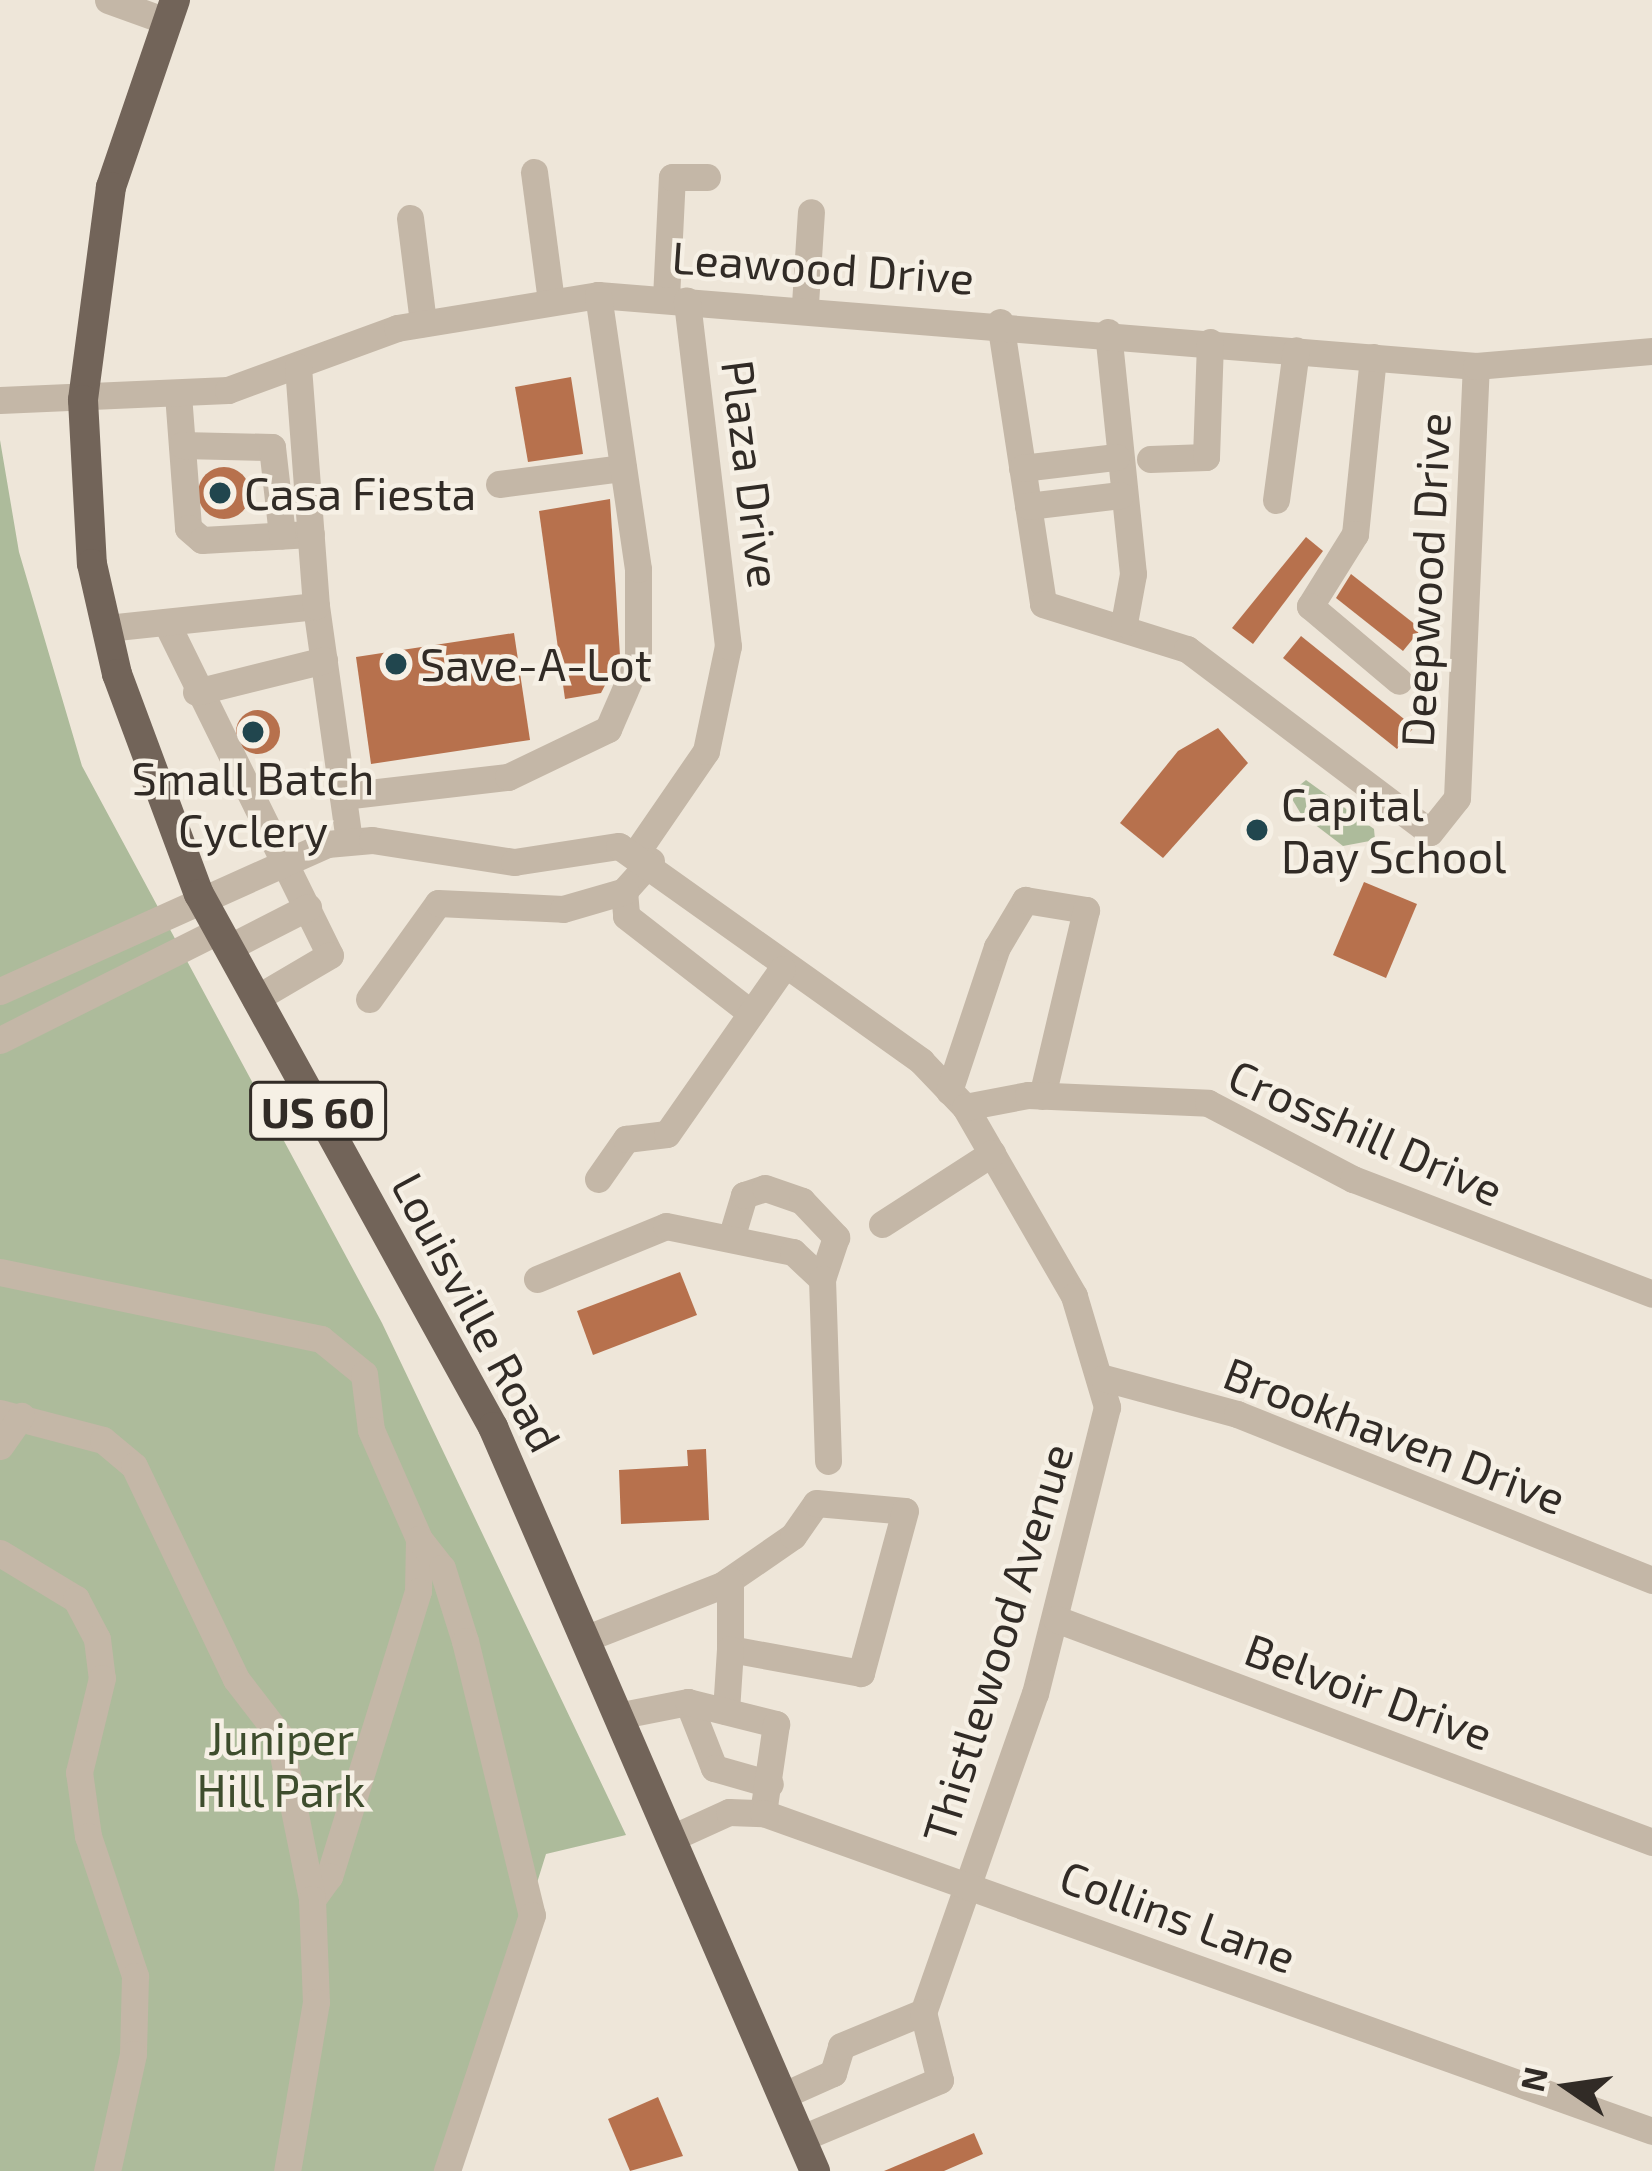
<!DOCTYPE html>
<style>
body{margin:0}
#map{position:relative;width:1652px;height:2171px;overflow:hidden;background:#eee6d9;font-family:"Exo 2",sans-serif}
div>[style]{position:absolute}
.green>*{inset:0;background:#adbb9b}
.building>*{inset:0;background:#b7714d}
.round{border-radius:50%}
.minor>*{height:27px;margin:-13.5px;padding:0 13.5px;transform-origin:13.5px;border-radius:13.5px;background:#c4b7a7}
.major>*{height:30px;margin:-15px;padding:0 15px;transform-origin:15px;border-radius:15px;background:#726459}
.dots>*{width:33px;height:33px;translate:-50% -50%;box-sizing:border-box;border:6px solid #f6f0e5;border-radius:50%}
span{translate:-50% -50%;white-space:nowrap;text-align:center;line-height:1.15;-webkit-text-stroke:9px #f6f0e5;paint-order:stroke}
.shield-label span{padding:3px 9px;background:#f6f0e5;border:3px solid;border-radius:9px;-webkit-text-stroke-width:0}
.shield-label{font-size:42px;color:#312b26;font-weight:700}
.street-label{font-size:45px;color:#312b26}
.poi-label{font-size:45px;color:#312b26}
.left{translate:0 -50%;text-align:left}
.park-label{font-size:45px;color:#3e4d2d}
.north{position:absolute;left:1508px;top:2027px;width:120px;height:120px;-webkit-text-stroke:9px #f6f0e5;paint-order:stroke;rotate:283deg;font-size:33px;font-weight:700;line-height:48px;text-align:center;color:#312b26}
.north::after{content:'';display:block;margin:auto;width:42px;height:54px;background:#312b26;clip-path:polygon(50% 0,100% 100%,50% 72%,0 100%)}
</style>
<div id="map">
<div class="green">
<div style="clip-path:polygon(0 440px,19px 552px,82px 766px,382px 1323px,626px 1835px,546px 1854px,447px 2171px,0 2171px)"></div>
<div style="clip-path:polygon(1306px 780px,1374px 829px,1375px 840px,1343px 846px,1301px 814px,1289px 794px)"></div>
</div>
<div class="building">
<div style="clip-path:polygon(571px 377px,583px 454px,528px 462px,515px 387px)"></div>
<div class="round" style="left:198px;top:467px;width:52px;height:52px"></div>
<div style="clip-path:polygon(610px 499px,620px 656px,601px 693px,565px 699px,539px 511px)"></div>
<div style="clip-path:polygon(1306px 537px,1323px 551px,1253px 644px,1232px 628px)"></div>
<div style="clip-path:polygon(1351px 574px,1421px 629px,1403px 651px,1336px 598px)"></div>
<div style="clip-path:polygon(514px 633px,530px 740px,371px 764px,356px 657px)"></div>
<div style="clip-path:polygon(1301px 636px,1414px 727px,1397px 749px,1283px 658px)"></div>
<div class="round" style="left:236px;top:710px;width:44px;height:44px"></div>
<div style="clip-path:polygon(1218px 728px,1248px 763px,1163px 858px,1120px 823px,1178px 751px)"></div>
<div style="clip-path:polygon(1364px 882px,1417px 904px,1386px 978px,1333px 955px)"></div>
<div style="clip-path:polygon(680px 1272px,697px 1315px,593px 1355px,577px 1311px)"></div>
<div style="clip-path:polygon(706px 1449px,709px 1520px,621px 1524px,619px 1470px,688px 1466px,687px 1450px)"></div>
<div style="clip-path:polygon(658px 2097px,683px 2156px,630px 2171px,608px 2119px)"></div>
<div style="clip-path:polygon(974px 2133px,983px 2154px,944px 2171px,884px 2171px)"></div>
</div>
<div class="minor">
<div style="left:108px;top:0;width:62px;rotate:19.9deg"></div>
<div style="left:534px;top:172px;width:130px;rotate:82.5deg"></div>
<div style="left:410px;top:218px;width:106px;rotate:82.9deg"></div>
<div style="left:666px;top:298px;width:121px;rotate:-87.2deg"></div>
<div style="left:672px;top:177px;width:35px"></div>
<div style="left:805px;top:304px;width:92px;rotate:-86.3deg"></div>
<div style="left:1000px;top:322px;width:285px;rotate:81.3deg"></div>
<div style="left:1043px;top:604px;width:151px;rotate:17.4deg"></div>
<div style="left:1187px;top:649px;width:304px;rotate:37deg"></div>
<div style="left:1430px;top:832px;width:43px;rotate:-51.5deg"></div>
<div style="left:1457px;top:798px;width:432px;rotate:-87.5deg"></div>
<div style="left:1108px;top:332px;width:243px;rotate:84.1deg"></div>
<div style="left:1133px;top:574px;width:50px;rotate:100.4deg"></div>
<div style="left:1373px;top:357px;width:178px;rotate:95.8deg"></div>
<div style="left:1355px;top:534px;width:85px;rotate:122deg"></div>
<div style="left:1310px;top:606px;width:116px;rotate:40.1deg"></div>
<div style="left:178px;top:394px;width:134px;rotate:85.7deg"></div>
<div style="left:188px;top:528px;width:18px;rotate:41deg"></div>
<div style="left:202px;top:540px;width:109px;rotate:-3.2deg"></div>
<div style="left:0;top:400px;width:228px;rotate:-2.5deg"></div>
<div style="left:228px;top:390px;width:180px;rotate:-20.1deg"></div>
<div style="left:397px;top:328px;width:204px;rotate:-9.3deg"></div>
<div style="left:598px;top:295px;width:881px;rotate:4.62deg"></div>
<div style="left:1476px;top:366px;width:177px;rotate:-4.9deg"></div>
<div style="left:182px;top:445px;width:90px;rotate:1.3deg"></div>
<div style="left:272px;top:447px;width:89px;rotate:83.5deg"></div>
<div style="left:1150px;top:459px;width:56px;rotate:-2deg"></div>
<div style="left:1206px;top:457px;width:115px;rotate:-88deg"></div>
<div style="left:1022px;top:468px;width:95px;rotate:-6.7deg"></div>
<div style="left:499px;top:484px;width:125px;rotate:-7.4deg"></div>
<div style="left:1276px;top:500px;width:151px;rotate:-82.4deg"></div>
<div style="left:1028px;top:506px;width:93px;rotate:-6.8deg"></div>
<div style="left:316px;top:606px;width:236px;rotate:82deg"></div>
<div style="left:166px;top:622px;width:371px;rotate:63.8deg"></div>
<div style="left:330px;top:955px;width:87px;rotate:149.6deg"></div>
<div style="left:107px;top:628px;width:210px;rotate:-6deg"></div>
<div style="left:316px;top:606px;width:240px;rotate:-94.3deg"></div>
<div style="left:196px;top:692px;width:132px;rotate:-14deg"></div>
<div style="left:343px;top:796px;width:166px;rotate:-6.6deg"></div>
<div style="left:508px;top:777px;width:111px;rotate:-25.6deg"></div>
<div style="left:608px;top:729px;width:75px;rotate:-66.5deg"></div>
<div style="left:638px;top:660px;width:91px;rotate:-90deg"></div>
<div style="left:638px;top:569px;width:277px;rotate:-98.3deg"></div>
<div style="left:638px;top:850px;width:120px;rotate:-55.5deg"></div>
<div style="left:706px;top:751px;width:107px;rotate:-78.2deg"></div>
<div style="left:728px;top:646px;width:348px;rotate:-96.8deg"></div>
<div style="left:651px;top:861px;width:40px;rotate:132deg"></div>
<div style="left:624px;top:891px;width:25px;rotate:85deg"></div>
<div style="left:626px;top:916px;width:158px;rotate:37.8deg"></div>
<div style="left:228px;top:948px;width:90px;rotate:-27.1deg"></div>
<div style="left:0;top:991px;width:359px;rotate:-24.2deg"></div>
<div style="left:327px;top:844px;width:45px;rotate:-5.1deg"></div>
<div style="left:372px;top:840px;width:144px;rotate:8.8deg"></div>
<div style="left:514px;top:862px;width:106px;rotate:-8.7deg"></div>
<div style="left:619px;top:846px;width:371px;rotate:35.4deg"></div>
<div style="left:921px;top:1061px;width:64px;rotate:46.3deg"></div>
<div style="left:965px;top:1107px;width:218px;rotate:60deg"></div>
<div style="left:1074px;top:1296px;width:116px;rotate:73.4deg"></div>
<div style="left:1107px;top:1407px;width:295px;rotate:104.1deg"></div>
<div style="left:1035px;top:1693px;width:338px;rotate:109.3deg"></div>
<div style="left:369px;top:999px;width:118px;rotate:-54.3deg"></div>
<div style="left:438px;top:903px;width:125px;rotate:2.7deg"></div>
<div style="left:563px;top:909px;width:65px;rotate:-16.2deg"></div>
<div style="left:0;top:1040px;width:244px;rotate:-26.6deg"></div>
<div style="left:949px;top:1091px;width:152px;rotate:-71.6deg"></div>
<div style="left:997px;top:947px;width:55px;rotate:-59.2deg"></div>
<div style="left:1025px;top:900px;width:62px;rotate:9.3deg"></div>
<div style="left:1086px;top:910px;width:191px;rotate:103.3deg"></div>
<div style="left:965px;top:1107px;width:64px;rotate:-10.8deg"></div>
<div style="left:1028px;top:1095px;width:180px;rotate:2.5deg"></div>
<div style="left:1208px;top:1103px;width:164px;rotate:27.7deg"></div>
<div style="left:1353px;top:1179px;width:320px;rotate:21deg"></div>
<div style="left:598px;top:1179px;width:49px;rotate:-55deg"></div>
<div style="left:626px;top:1139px;width:41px;rotate:-7deg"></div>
<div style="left:667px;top:1134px;width:201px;rotate:-55.1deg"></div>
<div style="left:882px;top:1224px;width:131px;rotate:-32.8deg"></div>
<div style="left:732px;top:1235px;width:42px;rotate:-73.3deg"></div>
<div style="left:744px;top:1195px;width:22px;rotate:-18deg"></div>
<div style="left:765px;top:1188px;width:39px;rotate:19deg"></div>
<div style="left:802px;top:1201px;width:50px;rotate:46.6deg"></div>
<div style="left:836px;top:1237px;width:44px;rotate:108.4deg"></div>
<div style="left:0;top:1272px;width:328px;rotate:11.8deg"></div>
<div style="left:321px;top:1339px;width:55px;rotate:39.1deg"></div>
<div style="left:364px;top:1374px;width:56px;rotate:82.9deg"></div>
<div style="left:371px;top:1430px;width:119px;rotate:66.2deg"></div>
<div style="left:419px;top:1539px;width:52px;rotate:91.1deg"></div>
<div style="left:418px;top:1591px;width:299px;rotate:107.3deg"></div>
<div style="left:329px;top:1876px;width:29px;rotate:126deg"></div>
<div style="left:537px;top:1279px;width:139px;rotate:-22.3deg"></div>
<div style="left:666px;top:1226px;width:130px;rotate:11.6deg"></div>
<div style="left:793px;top:1252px;width:40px;rotate:43deg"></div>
<div style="left:822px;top:1279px;width:182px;rotate:88.1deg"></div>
<div style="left:1104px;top:1378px;width:138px;rotate:15.1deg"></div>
<div style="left:1237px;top:1414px;width:447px;rotate:21.8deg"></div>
<div style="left:0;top:1413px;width:106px;rotate:14.7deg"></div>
<div style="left:103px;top:1440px;width:40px;rotate:40deg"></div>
<div style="left:134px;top:1466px;width:236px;rotate:64.4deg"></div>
<div style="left:236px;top:1679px;width:71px;rotate:52.5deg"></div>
<div style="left:279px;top:1735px;width:167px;rotate:78.6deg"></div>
<div style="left:312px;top:1899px;width:103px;rotate:87.8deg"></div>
<div style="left:316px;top:2002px;width:171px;rotate:99.7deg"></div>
<div style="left:0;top:1446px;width:37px;rotate:-55deg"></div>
<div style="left:419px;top:1539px;width:37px;rotate:52deg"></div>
<div style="left:442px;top:1568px;width:77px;rotate:72.5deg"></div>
<div style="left:465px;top:1641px;width:282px;rotate:76.3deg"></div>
<div style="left:532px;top:1915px;width:270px;rotate:108.4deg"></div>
<div style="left:0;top:1553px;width:89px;rotate:31.2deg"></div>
<div style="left:76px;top:1599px;width:45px;rotate:62.3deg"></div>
<div style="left:97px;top:1639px;width:39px;rotate:83deg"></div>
<div style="left:102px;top:1678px;width:97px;rotate:103.7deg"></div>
<div style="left:79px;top:1772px;width:65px;rotate:82deg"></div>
<div style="left:88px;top:1836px;width:148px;rotate:71.4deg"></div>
<div style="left:135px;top:1976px;width:78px;rotate:91.5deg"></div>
<div style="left:133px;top:2054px;width:120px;rotate:102.5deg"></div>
<div style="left:1056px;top:1619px;width:636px;rotate:20.51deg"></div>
<div style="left:587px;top:1638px;width:145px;rotate:-21.4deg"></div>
<div style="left:722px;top:1585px;width:86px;rotate:-34.6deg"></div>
<div style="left:793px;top:1536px;width:40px;rotate:-55.1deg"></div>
<div style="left:816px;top:1503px;width:89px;rotate:5.1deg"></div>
<div style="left:905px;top:1511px;width:168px;rotate:105.2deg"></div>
<div style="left:861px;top:1673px;width:133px;rotate:-169.6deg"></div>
<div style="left:730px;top:1649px;width:69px;rotate:-90deg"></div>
<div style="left:688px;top:1702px;width:71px;rotate:68.5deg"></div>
<div style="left:714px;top:1768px;width:58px;rotate:15.9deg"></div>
<div style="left:726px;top:1711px;width:62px;rotate:-86.3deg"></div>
<div style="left:622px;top:1715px;width:67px;rotate:-11.1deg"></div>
<div style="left:688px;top:1702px;width:91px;rotate:14deg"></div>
<div style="left:776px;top:1724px;width:90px;rotate:98.3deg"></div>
<div style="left:676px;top:1836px;width:58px;rotate:-24.4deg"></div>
<div style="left:729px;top:1812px;width:34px;rotate:2deg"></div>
<div style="left:763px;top:1813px;width:944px;rotate:19.68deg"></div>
<div style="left:784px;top:2095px;width:54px;rotate:-24.2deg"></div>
<div style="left:833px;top:2073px;width:28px;rotate:-73deg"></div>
<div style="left:841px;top:2046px;width:89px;rotate:-22.5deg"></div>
<div style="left:923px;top:2012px;width:70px;rotate:76deg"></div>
<div style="left:940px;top:2080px;width:150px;rotate:157.2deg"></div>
</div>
<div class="major">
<div style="left:175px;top:0;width:198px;rotate:108.9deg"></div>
<div style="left:111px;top:187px;width:215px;rotate:97.5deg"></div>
<div style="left:83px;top:400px;width:164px;rotate:86.9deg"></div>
<div style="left:92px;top:564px;width:113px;rotate:77.2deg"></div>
<div style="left:117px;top:674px;width:235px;rotate:69.6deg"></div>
<div style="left:199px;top:894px;width:609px;rotate:61.12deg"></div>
<div style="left:493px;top:1427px;width:811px;rotate:66.6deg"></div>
</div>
<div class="dots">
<div style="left:220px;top:493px;background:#21464e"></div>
<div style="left:396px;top:664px;background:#21464e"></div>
<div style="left:253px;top:732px;background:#21464e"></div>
<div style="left:1257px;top:830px;background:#21464e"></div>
</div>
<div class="shield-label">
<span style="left:318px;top:1111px">US 60</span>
</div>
<div class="street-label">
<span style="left:823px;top:267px;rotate:4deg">Leawood Drive</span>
<span style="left:752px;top:474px;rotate:83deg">Plaza Drive</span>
<span style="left:1425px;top:580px;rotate:-87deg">Deepwood Drive</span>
<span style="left:1366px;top:1132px;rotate:24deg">Crosshill Drive</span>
<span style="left:477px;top:1312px;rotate:62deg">Louisville Road</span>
<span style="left:1395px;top:1435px;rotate:21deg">Brookhaven Drive</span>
<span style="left:997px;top:1643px;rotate:-73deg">Thistlewood Avenue</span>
<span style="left:1369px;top:1691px;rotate:20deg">Belvoir Drive</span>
<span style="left:1178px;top:1916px;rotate:20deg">Collins Lane</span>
</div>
<div class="poi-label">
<span class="left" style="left:244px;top:493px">Casa Fiesta</span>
<span class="left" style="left:420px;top:664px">Save-A-Lot</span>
<span style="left:253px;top:804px">Small Batch<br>Cyclery</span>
<span class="left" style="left:1281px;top:830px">Capital<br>Day School</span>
</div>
<div class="park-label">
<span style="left:281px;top:1764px">Juniper<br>Hill Park</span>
</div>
<div class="north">N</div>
</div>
